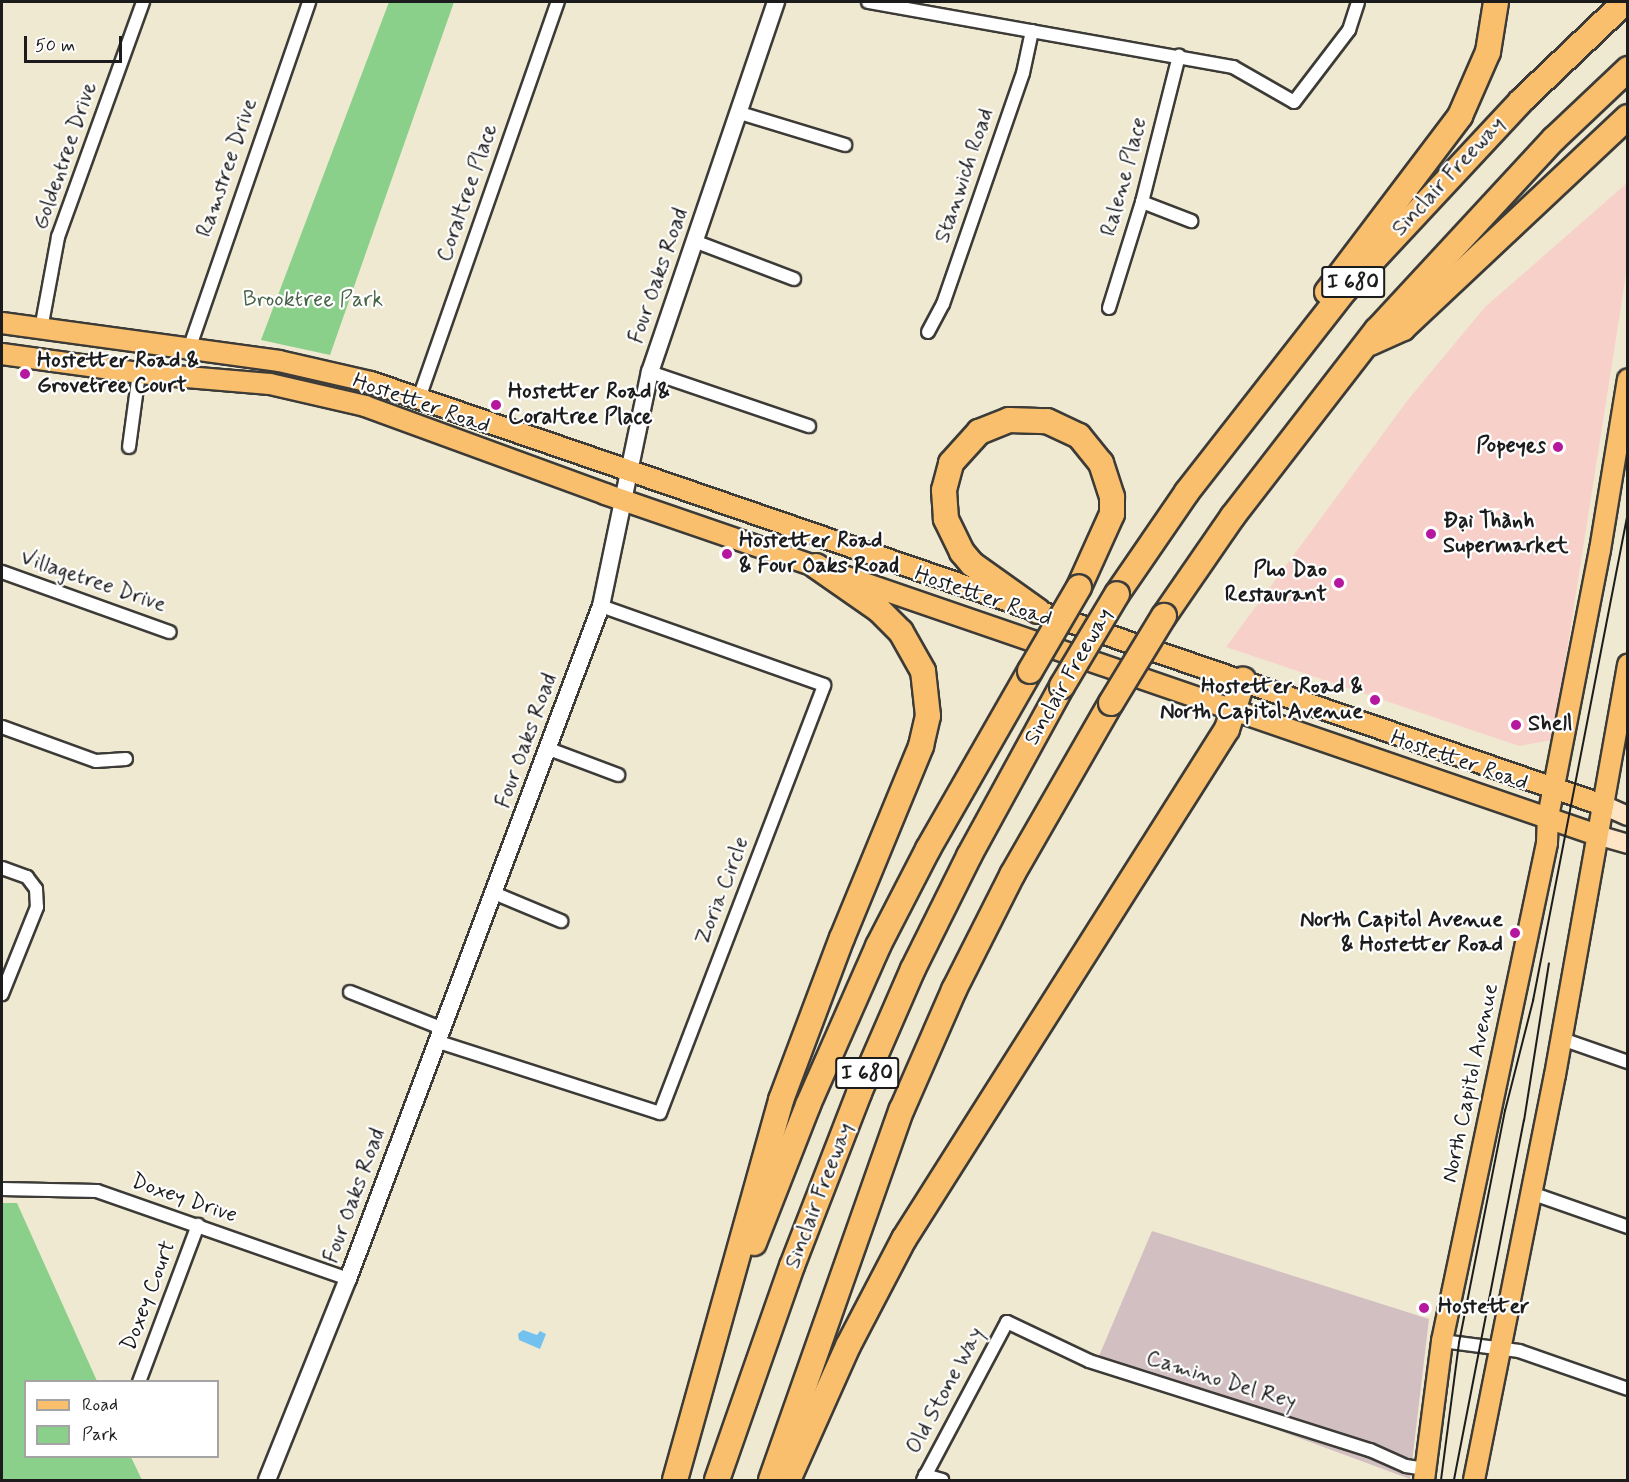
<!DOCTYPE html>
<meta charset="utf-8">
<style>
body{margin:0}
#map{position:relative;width:1629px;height:1482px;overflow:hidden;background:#f0e9d1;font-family:Mynerve,sans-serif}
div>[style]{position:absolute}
.built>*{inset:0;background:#f7d1c9}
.industrial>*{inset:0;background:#d2bfc1}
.green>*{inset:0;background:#8bd08a}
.water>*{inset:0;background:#73c1ee}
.roads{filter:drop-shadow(2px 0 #3c3b37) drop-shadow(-2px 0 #3c3b37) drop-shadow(0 2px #3c3b37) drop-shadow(0 -2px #3c3b37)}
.minor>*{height:12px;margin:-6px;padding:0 6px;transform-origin:6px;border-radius:6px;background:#fff}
.tertiary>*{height:16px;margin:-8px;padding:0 8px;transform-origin:8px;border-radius:8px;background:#fff}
.secondary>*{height:18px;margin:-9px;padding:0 9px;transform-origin:9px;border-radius:9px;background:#fde5c5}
.primary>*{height:20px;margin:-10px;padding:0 10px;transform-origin:10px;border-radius:10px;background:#f9bf6d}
.motorway>*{height:24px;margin:-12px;padding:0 12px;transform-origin:12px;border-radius:12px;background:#f9bf6d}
.tram>*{height:1.5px;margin:-0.75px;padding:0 0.75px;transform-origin:0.75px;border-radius:0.75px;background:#1c1c1c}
.bridges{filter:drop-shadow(2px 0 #3c3b37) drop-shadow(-2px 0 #3c3b37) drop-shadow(0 2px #3c3b37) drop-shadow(0 -2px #3c3b37)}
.motorway-bridge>*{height:24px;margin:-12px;padding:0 12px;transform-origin:12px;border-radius:12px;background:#f9bf6d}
.dots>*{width:16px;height:16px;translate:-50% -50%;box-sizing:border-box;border:3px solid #fff;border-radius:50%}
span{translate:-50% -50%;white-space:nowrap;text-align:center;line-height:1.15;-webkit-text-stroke:4.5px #fff;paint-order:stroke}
.shield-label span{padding:2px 4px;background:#fff;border:2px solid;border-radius:4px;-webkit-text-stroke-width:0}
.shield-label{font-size:21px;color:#1c1c1c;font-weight:700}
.street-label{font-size:22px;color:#1c1c1c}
.park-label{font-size:22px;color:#486448}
.poi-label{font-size:22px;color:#1c1c1c;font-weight:700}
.left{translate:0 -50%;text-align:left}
.right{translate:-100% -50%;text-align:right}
.frame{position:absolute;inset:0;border:3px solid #1c1c1c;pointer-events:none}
.legend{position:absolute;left:24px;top:1380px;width:195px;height:78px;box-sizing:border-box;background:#fff;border:2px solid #a4a4a4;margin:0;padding:8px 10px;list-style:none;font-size:18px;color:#1c1c1c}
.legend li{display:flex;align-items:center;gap:12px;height:30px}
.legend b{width:30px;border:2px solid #a4a4a4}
.scale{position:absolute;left:24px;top:36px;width:98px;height:27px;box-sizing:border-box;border:3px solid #1c1c1c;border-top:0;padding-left:8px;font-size:18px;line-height:21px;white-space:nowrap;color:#1c1c1c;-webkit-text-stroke:4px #fff;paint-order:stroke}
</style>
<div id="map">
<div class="built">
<div style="clip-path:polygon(1627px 183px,1627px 268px,1553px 740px,1519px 746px,1226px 647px,1407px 401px,1485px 307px)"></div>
</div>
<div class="industrial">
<div style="clip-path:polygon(1152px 1231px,1429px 1319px,1410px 1479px,1096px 1363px)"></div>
</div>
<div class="green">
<div style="clip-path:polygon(389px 2px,454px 2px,330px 355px,261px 340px)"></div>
<div style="clip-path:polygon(2px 1203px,17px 1203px,97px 1381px,26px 1382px,26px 1456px,131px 1457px,142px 1480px,2px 1480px)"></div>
</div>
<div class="water">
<div style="clip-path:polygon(523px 1330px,537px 1335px,540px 1331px,546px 1334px,540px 1349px,519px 1340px,518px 1334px)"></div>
</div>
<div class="roads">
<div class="minor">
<div style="left:868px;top:2px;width:371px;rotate:10.1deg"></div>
<div style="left:1233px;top:67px;width:70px;rotate:29.8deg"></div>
<div style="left:1294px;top:102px;width:91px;rotate:-52.6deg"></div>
<div style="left:1349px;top:30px;width:29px;rotate:-72deg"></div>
<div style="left:740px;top:113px;width:110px;rotate:16.9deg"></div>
<div style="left:1142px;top:202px;width:53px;rotate:21.2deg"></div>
<div style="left:694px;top:241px;width:107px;rotate:20.8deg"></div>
<div style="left:1109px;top:308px;width:111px;rotate:-72.7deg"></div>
<div style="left:1142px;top:202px;width:151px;rotate:-75.8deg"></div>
<div style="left:41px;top:329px;width:94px;rotate:-79.5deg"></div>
<div style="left:58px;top:237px;width:250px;rotate:-70.1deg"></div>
<div style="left:928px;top:332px;width:32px;rotate:-62deg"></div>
<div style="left:943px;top:304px;width:244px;rotate:-70.9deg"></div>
<div style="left:1023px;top:73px;width:43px;rotate:-77.9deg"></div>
<div style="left:189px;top:349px;width:367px;rotate:-70.9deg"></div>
<div style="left:650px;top:372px;width:168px;rotate:18.8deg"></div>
<div style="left:419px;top:398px;width:420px;rotate:-70.7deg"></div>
<div style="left:129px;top:447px;width:75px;rotate:-82.3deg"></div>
<div style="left:2px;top:572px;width:178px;rotate:19.7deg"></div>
<div style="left:2px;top:727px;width:100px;rotate:19.9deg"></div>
<div style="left:96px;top:761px;width:30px;rotate:-4deg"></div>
<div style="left:549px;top:749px;width:74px;rotate:20.6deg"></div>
<div style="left:2px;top:868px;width:27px;rotate:20deg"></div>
<div style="left:27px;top:877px;width:15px;rotate:53deg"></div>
<div style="left:36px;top:889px;width:18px;rotate:87deg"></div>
<div style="left:37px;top:907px;width:94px;rotate:111.9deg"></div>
<div style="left:494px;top:893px;width:73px;rotate:22.7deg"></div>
<div style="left:350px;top:992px;width:98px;rotate:21.6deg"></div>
<div style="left:1559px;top:1038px;width:73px;rotate:19.2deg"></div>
<div style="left:436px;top:1041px;width:235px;rotate:17.8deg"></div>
<div style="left:660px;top:1113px;width:458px;rotate:-69deg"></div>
<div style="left:824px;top:685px;width:237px;rotate:-160.5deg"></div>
<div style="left:2px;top:1189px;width:95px;rotate:1.2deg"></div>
<div style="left:97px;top:1191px;width:266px;rotate:19.3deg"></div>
<div style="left:1531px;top:1193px;width:103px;rotate:19.3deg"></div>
<div style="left:1442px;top:1341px;width:78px;rotate:7.4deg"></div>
<div style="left:1519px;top:1351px;width:115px;rotate:19.2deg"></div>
<div style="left:139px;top:1382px;width:168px;rotate:-69.4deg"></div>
<div style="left:925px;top:1475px;width:18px;rotate:16deg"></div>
<div style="left:923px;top:1480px;width:179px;rotate:-62deg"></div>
<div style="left:1007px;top:1322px;width:91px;rotate:25.4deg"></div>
<div style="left:1089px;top:1361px;width:295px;rotate:17.6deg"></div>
<div style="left:1370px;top:1450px;width:39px;rotate:24deg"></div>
<div style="left:1406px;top:1466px;width:19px;rotate:9deg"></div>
</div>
<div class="tertiary">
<div style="left:267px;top:1480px;width:217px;rotate:-68.1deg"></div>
<div style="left:348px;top:1279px;width:719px;rotate:-69.4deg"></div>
<div style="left:601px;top:606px;width:239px;rotate:-78.2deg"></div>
<div style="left:650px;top:372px;width:391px;rotate:-71.2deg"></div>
</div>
<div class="secondary">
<div style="left:1603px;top:805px;width:27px;rotate:24deg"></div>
<div style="left:1597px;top:835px;width:32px;rotate:16deg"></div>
</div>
<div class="primary">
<div style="left:2px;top:323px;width:280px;rotate:7.8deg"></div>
<div style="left:279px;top:361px;width:94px;rotate:12.9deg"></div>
<div style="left:371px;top:382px;width:1303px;rotate:18.95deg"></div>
<div style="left:2px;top:354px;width:138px;rotate:7.9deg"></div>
<div style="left:139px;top:373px;width:131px;rotate:4.8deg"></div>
<div style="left:270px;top:384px;width:98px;rotate:13deg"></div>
<div style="left:365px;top:406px;width:256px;rotate:20.1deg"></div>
<div style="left:605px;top:494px;width:1049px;rotate:18.97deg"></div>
<div style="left:1424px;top:1480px;width:140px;rotate:-82.6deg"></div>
<div style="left:1442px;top:1341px;width:509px;rotate:-78.09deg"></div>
<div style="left:1547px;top:843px;width:26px;rotate:-88deg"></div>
<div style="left:1548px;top:817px;width:272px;rotate:-79deg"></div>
<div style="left:1600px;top:550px;width:173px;rotate:-80.7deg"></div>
<div style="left:1474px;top:1480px;width:413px;rotate:-78.7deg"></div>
<div style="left:1555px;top:1075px;width:417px;rotate:-79.9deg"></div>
</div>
<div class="motorway">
<div style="left:1327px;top:292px;width:221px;rotate:-52.9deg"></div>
<div style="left:1460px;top:116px;width:70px;rotate:-66.4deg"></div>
<div style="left:1488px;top:52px;width:51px;rotate:-80.9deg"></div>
<div style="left:1370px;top:343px;width:36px;rotate:-24deg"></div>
<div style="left:1403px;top:328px;width:308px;rotate:-43.2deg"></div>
<div style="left:1117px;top:594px;width:124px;rotate:-55.5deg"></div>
<div style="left:1187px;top:492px;width:256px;rotate:-52deg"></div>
<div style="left:1345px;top:290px;width:258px;rotate:-47deg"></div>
<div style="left:1521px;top:101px;width:144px;rotate:-43.6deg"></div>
<div style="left:1038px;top:611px;width:81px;rotate:-144.5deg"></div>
<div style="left:972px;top:564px;width:16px;rotate:-130deg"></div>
<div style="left:962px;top:552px;width:37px;rotate:-116deg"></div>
<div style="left:946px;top:519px;width:29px;rotate:-94deg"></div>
<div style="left:944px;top:490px;width:28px;rotate:-75deg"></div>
<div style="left:951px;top:463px;width:42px;rotate:-47.9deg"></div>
<div style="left:979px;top:432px;width:32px;rotate:-22deg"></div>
<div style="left:1009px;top:420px;width:38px;rotate:2deg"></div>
<div style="left:1047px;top:421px;width:35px;rotate:25deg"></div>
<div style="left:1079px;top:436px;width:35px;rotate:51deg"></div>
<div style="left:1101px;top:463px;width:36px;rotate:72deg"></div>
<div style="left:1112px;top:497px;width:17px;rotate:90deg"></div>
<div style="left:1112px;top:514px;width:80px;rotate:114.3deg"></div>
<div style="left:1164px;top:616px;width:121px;rotate:-55.4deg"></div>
<div style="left:1233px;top:516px;width:235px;rotate:-52.3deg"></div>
<div style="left:1377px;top:330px;width:260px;rotate:-47.2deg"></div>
<div style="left:1554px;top:139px;width:102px;rotate:-43.4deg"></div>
<div style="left:754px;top:1243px;width:148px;rotate:-68.6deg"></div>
<div style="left:808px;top:1105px;width:174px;rotate:-66.2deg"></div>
<div style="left:878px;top:946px;width:109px;rotate:-62.7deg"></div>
<div style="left:928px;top:849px;width:205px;rotate:-60.2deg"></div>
<div style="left:675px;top:1480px;width:395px;rotate:-74.4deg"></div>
<div style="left:781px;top:1100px;width:173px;rotate:-69.4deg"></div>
<div style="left:842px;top:938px;width:208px;rotate:-67.6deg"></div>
<div style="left:921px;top:746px;width:31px;rotate:-77deg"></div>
<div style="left:928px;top:716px;width:45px;rotate:-96.3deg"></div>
<div style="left:923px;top:671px;width:45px;rotate:-119.4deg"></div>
<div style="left:901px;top:632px;width:31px;rotate:-135deg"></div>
<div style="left:879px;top:610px;width:77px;rotate:-145.1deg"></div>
<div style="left:717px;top:1480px;width:227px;rotate:-70.7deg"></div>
<div style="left:792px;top:1266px;width:186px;rotate:-68.8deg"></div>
<div style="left:859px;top:1093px;width:135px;rotate:-66.5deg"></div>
<div style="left:913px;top:969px;width:126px;rotate:-63.6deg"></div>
<div style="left:969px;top:856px;width:194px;rotate:-61.3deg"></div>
<div style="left:771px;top:1480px;width:393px;rotate:-70.6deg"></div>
<div style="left:902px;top:1109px;width:130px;rotate:-66.4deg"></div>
<div style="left:954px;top:990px;width:129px;rotate:-63.2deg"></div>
<div style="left:1012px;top:875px;width:198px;rotate:-60.1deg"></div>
<div style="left:788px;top:1480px;width:147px;rotate:-65.9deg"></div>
<div style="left:848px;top:1346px;width:121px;rotate:-62.4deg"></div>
<div style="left:904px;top:1239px;width:604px;rotate:-57.65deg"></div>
<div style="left:1227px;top:729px;width:52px;rotate:-71.9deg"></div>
</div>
</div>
<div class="tram">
<div style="left:1441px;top:1480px;width:138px;rotate:-82.5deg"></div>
<div style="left:1459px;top:1343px;width:237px;rotate:-78.8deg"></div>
<div style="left:1505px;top:1111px;width:114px;rotate:-75.7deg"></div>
<div style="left:1533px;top:1001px;width:499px;rotate:-79deg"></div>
<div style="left:1454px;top:1480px;width:366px;rotate:-79deg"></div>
<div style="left:1524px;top:1121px;width:159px;rotate:-81deg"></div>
</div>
<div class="bridges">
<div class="motorway-bridge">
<div style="left:1030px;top:671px;width:97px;rotate:-59.7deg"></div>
<div style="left:1062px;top:686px;width:107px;rotate:-59.1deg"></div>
<div style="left:1111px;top:703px;width:102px;rotate:-58.7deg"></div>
</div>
</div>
<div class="dots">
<div style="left:25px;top:374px;background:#b5179e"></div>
<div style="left:496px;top:405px;background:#b5179e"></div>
<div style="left:1558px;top:447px;background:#b5179e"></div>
<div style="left:1431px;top:534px;background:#b5179e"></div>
<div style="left:727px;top:554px;background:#b5179e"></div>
<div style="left:1339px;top:583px;background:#b5179e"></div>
<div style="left:1375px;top:700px;background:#b5179e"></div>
<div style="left:1516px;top:725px;background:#b5179e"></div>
<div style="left:1515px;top:933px;background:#b5179e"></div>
<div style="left:1424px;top:1308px;background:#b5179e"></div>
</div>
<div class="shield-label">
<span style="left:1353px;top:282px">I 680</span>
<span style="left:867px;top:1073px">I 680</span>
</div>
<div class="street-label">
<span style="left:66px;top:156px;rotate:-71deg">Goldentree Drive</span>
<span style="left:228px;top:168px;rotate:-71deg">Ramstree Drive</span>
<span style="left:965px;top:176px;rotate:-71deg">Stanwich Road</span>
<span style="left:1125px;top:177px;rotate:-75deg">Ralene Place</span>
<span style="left:1449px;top:177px;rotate:-47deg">Sinclair Freeway</span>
<span style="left:468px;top:193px;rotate:-71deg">Coraltree Place</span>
<span style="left:659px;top:276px;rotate:-71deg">Four Oaks Road</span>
<span style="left:421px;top:404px;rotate:19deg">Hostetter Road</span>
<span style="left:93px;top:582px;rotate:19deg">Villagetree Drive</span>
<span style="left:983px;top:597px;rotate:19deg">Hostetter Road</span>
<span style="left:1069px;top:677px;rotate:-60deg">Sinclair Freeway</span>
<span style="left:527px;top:741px;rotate:-70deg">Four Oaks Road</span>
<span style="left:1459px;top:761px;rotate:19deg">Hostetter Road</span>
<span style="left:723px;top:891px;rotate:-69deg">Zoria Circle</span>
<span style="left:1471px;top:1083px;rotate:-78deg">North Capitol Avenue</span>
<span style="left:355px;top:1196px;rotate:-70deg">Four Oaks Road</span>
<span style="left:820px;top:1196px;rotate:-69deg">Sinclair Freeway</span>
<span style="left:184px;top:1199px;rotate:19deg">Doxey Drive</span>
<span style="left:149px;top:1296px;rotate:-69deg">Doxey Court</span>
<span style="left:1221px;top:1381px;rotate:17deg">Camino Del Rey</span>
<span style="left:946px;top:1391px;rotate:-62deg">Old Stone Way</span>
</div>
<div class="park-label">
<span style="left:313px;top:301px">Brooktree Park</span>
</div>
<div class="poi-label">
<span class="left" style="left:37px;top:374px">Hostetter Road &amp;<br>Grovetree Court</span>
<span class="left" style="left:508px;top:405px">Hostetter Road &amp;<br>Coraltree Place</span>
<span class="right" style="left:1546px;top:447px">Popeyes</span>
<span class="left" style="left:1443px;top:534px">Đại Thành<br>Supermarket</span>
<span class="left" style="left:739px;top:554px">Hostetter Road<br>&amp; Four Oaks Road</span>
<span class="right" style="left:1327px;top:583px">Pho Dao<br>Restaurant</span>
<span class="right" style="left:1363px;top:700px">Hostetter Road &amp;<br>North Capitol Avenue</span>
<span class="left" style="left:1528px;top:725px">Shell</span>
<span class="right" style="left:1503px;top:933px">North Capitol Avenue<br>&amp; Hostetter Road</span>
<span class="left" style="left:1438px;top:1308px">Hostetter</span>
</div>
<div class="frame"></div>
<ul class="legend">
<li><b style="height:8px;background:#f9bf6d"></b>Road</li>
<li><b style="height:16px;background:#8bd08a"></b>Park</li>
</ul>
<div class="scale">50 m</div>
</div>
